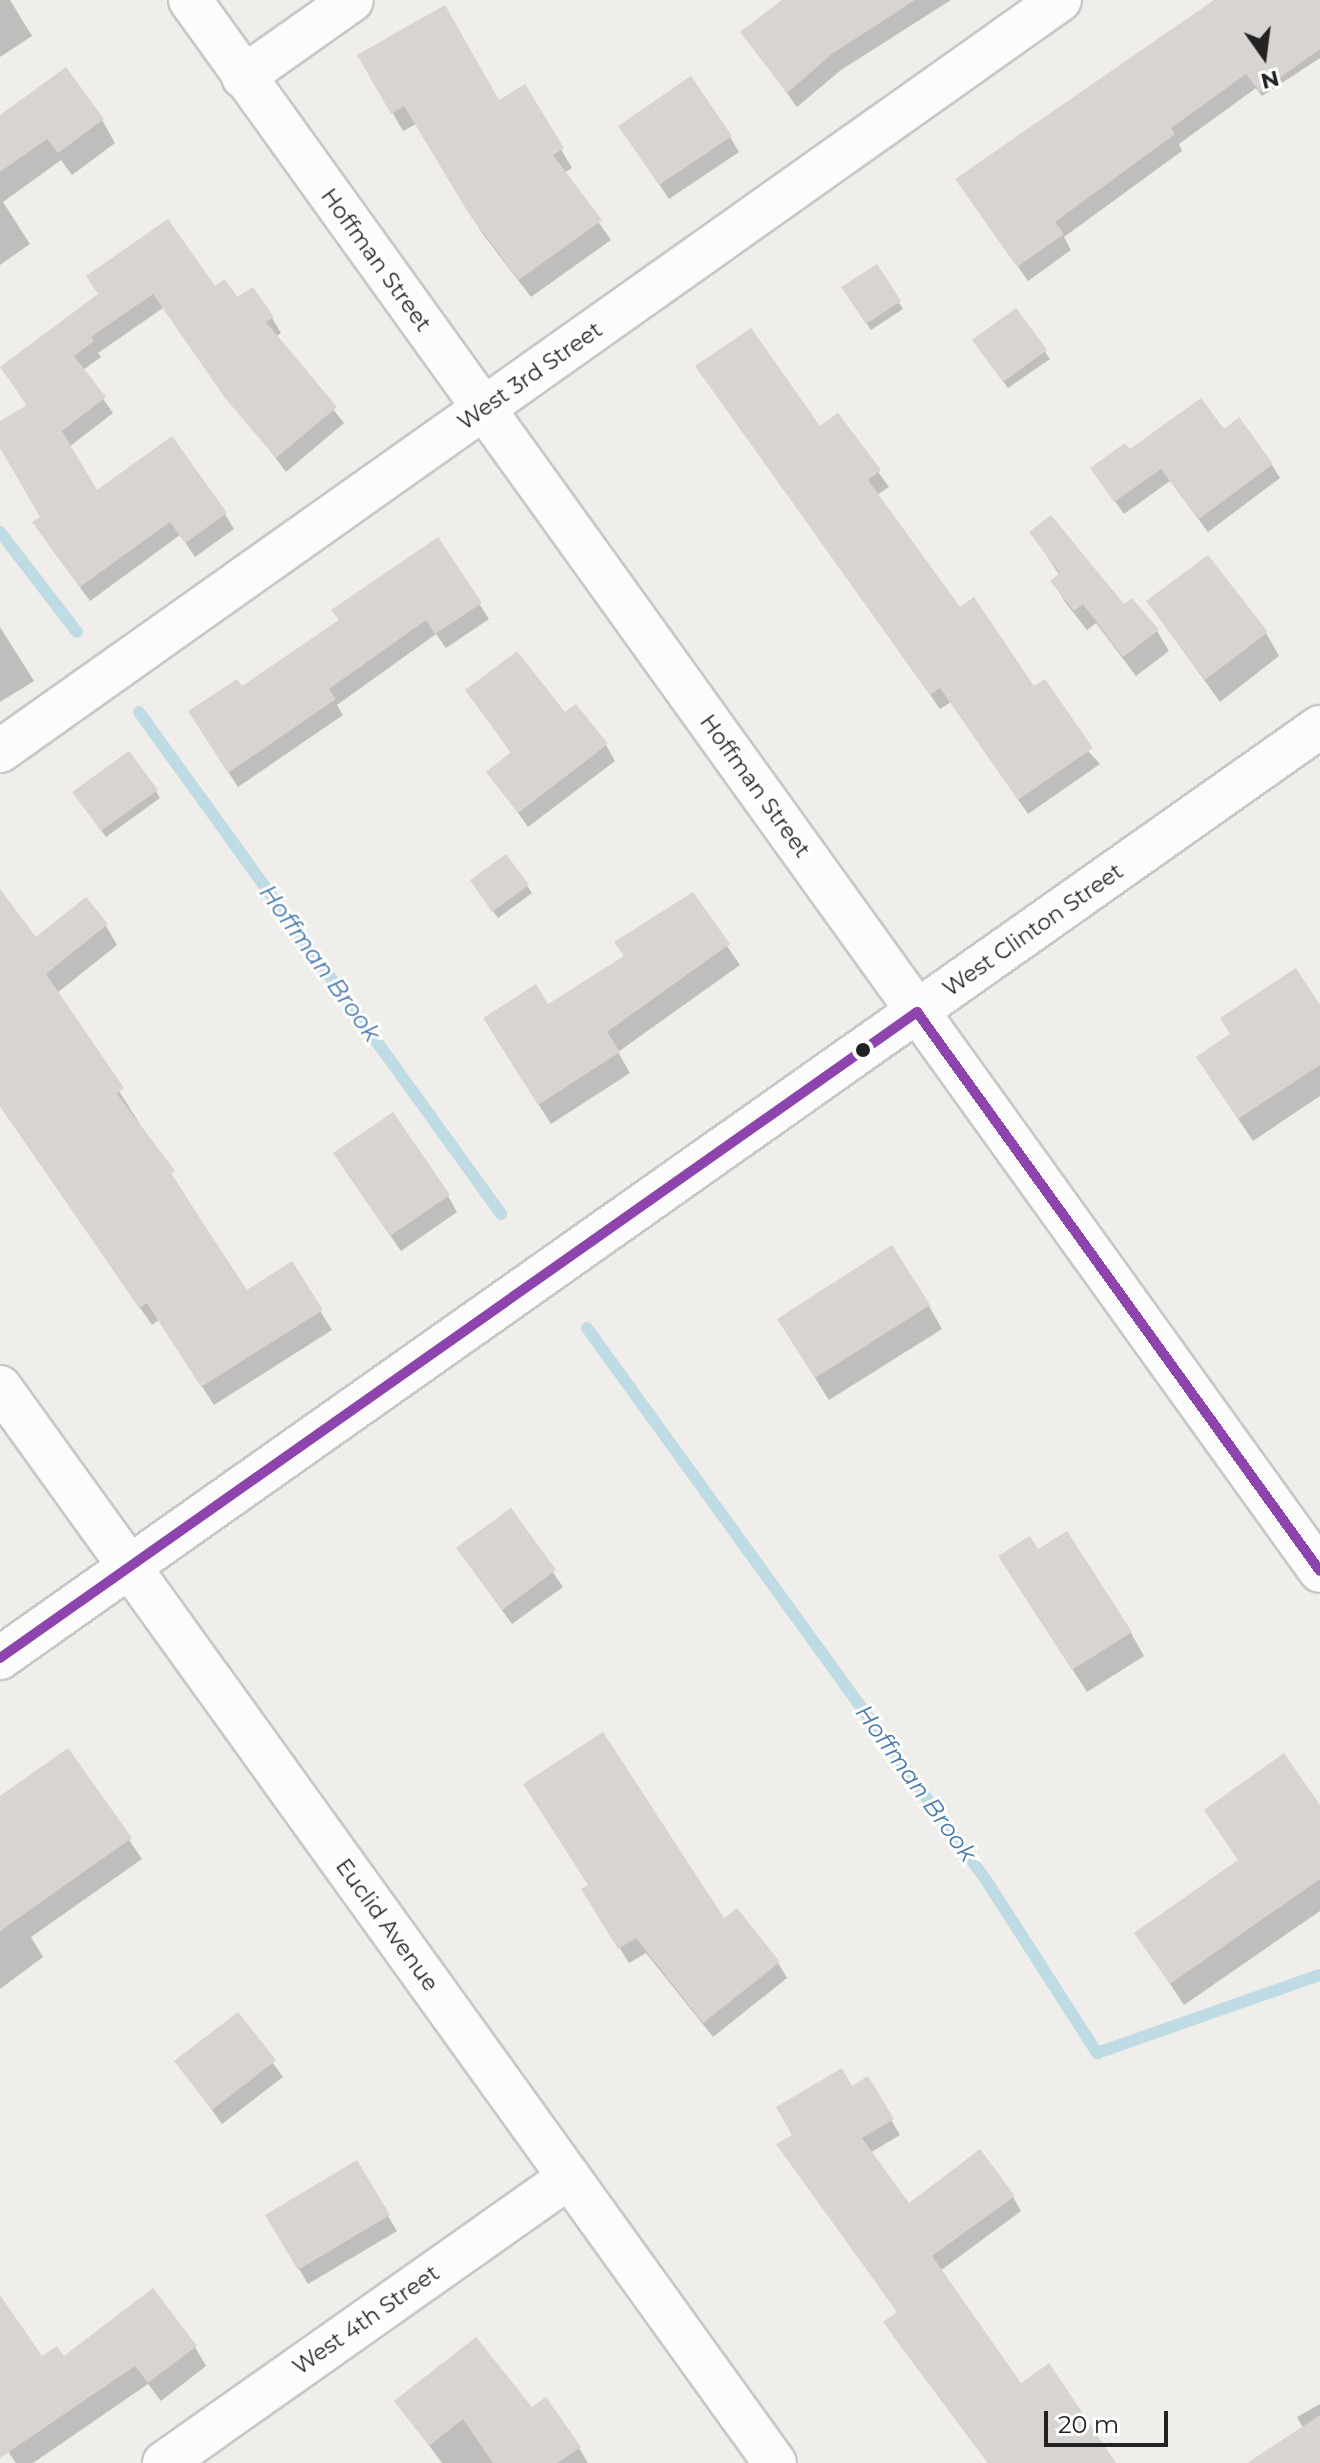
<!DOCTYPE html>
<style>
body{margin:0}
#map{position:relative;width:1320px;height:2463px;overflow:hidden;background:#f0eeeb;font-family:Montserrat,sans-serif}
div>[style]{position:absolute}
.shadow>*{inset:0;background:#0003}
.stream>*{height:12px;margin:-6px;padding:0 6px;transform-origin:6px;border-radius:6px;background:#bfdbe3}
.building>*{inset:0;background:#d7d4d2}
.roads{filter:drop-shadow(2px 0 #c9c8c7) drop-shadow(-2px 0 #c9c8c7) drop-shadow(0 2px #c9c8c7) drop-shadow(0 -2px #c9c8c7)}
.minor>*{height:42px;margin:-21px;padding:0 21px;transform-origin:21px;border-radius:21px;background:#fdfcfc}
.bus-1>*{height:10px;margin:-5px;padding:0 5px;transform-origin:5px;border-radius:5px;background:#8e44ad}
.dots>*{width:22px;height:22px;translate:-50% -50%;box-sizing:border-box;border:4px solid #fff;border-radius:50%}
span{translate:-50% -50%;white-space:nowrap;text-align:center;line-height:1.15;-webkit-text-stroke:6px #fff;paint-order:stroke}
.street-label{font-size:22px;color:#222}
.water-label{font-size:24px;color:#4a7aab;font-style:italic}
.north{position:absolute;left:1224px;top:16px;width:80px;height:80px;-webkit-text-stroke:6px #fff;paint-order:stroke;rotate:166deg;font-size:22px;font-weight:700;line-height:32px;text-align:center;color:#222}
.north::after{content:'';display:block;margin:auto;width:28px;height:36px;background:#222;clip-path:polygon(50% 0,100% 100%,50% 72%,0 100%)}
.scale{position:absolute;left:1044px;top:2411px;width:124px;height:36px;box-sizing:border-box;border:4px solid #222;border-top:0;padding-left:10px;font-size:24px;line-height:28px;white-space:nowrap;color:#222;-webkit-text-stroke:6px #fff;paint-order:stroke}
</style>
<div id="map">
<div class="shadow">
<div style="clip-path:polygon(0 0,10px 0,32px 36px,0 57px)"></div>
<div style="clip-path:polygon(788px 0,951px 0,841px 70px,797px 107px,743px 32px)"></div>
<div style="clip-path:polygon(1214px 0,1320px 0,1320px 58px,1262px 96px,1256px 88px,1179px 144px,1182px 151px,1064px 237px,1071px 250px,1028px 281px,967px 195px)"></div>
<div style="clip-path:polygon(360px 56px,498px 103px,524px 87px,572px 168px,564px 173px,611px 240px,531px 297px,482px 233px,416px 124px,403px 131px)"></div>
<div style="clip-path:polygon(0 117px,102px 120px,115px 143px,72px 175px,61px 160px,3px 202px,30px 244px,0 265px)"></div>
<div style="clip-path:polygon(730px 137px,739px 152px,669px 199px,630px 141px)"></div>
<div style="clip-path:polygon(876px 267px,903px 309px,871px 330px,848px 295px)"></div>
<div style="clip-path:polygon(215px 289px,272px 318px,281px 333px,275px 337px,344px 423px,286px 472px,163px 308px,98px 353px,101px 357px,83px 370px,113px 413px,69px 447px,96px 492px,225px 514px,234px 529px,195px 557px,180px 535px,90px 601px,44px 538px,43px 517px,0 444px,0 423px,28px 407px,2px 368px,99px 295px)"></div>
<div style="clip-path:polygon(1016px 310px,1050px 359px,1008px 388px,979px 348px)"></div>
<div style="clip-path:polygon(697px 367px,820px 429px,837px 415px,889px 487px,877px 495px,959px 610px,1100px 764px,1028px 814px,951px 702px,940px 709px)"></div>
<div style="clip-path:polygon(1223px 432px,1272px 465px,1280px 478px,1208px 532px,1170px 481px,1124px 514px,1101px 482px,1130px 452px)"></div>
<div style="clip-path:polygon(1032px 533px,1157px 631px,1169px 651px,1136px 676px,1096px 623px,1087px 630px,1065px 602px,1053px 582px,1060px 576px)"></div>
<div style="clip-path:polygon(438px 540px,489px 619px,446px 648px,436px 634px,337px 705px,343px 715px,238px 787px,199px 727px,241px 689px,340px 621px)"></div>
<div style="clip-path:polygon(1148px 602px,1266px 633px,1279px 656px,1220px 702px)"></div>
<div style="clip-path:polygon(0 627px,34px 681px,0 702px)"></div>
<div style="clip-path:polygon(467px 691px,564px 715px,606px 745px,615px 761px,528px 827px,489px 772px,512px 754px)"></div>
<div style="clip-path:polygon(156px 791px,160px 798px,106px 837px,79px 799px)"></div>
<div style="clip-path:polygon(527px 886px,532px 893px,498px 918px,476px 888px)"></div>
<div style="clip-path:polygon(0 893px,36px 940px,86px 900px,106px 926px,117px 945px,57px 993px,246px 1292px,291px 1264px,332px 1330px,214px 1405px,159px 1320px,152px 1325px,0 1106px)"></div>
<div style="clip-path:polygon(692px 895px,740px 965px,618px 1052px,630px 1073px,551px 1124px,497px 1039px,626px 957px)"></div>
<div style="clip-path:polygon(1320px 1009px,1320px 1096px,1253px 1141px,1212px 1080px,1232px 1035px)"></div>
<div style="clip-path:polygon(344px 1169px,448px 1196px,457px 1212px,401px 1251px)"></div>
<div style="clip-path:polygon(929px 1306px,942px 1329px,829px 1400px,793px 1343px)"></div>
<div style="clip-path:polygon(510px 1510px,563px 1587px,512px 1624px,458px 1549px)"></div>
<div style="clip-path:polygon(1014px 1580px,1131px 1633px,1144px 1656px,1087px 1692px)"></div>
<div style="clip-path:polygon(68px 1750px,142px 1859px,31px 1937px,43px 1957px,0 1989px,0 1803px)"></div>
<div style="clip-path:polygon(1320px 1808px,1320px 1911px,1184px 2005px,1136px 1933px,1239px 1861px,1206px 1810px)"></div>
<div style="clip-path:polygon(590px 1886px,724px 1921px,778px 1963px,787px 1978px,713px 2037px,646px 1953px,629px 1963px,593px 1905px)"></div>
<div style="clip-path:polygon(237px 2014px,283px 2077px,222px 2124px,177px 2062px)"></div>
<div style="clip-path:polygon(867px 2079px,900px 2135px,870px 2153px,908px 2206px,1013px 2197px,1021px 2211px,940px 2271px,1021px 2386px,1114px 2463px,988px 2463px,894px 2337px,885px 2323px,899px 2313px,795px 2136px)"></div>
<div style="clip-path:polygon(356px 2163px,397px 2231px,308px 2284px,268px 2216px)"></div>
<div style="clip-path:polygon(0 2325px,41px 2359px,195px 2347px,206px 2366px,161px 2401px,148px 2384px,33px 2463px,16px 2463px,0 2440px)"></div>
<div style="clip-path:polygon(396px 2401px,532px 2410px,579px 2448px,588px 2463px,442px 2463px)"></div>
<div style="clip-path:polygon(1320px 2404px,1320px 2463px,1250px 2463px,1303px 2428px,1297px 2417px)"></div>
</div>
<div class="stream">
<div style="left:0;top:532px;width:126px;rotate:52.4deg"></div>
<div style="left:139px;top:712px;width:619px;rotate:54.2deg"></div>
<div style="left:587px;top:1328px;width:681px;rotate:54.14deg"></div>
<div style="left:986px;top:1880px;width:206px;rotate:57.3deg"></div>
<div style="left:1097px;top:2053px;width:236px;rotate:-19.3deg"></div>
</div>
<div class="building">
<div style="clip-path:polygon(782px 0,915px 0,832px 54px,787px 93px,740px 32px)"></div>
<div style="clip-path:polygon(1214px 0,1320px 0,1320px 49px,1260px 92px,1246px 74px,1171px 128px,1175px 134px,1055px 222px,1064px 234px,1017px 267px,955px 179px)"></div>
<div style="clip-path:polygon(445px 5px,499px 100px,525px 84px,564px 148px,553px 155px,602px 220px,519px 280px,469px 214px,404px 106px,391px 114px,357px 55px)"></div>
<div style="clip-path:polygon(66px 67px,104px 119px,58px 153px,47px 139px,0 172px,0 115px)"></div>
<div style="clip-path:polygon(691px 76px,732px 136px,659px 185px,618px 126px)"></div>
<div style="clip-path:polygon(168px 219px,215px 286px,225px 279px,237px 297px,253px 287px,274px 317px,266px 322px,337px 407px,276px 458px,225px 398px,153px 294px,91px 337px,94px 341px,74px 356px,106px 397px,62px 431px,97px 490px,172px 436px,227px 513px,185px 543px,170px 522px,80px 587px,32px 522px,40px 517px,0 448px,0 421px,27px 405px,0 367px,98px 294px,86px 276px)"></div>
<div style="clip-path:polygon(877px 264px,901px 301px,866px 324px,841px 287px)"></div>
<div style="clip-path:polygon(1016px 308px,1047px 350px,1003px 382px,972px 340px)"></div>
<div style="clip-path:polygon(751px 328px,820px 426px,838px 413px,881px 470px,868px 480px,960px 607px,974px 597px,1034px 686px,1045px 679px,1093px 748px,1018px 800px,940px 688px,930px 695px,695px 366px)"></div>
<div style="clip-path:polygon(1201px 398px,1224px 429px,1239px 417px,1273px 464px,1199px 519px,1161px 469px,1114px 502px,1090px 468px,1125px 443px,1130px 449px)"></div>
<div style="clip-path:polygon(1051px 515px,1124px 604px,1132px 598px,1159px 630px,1123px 657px,1083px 604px,1074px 611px,1050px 581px,1060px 573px,1029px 532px)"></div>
<div style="clip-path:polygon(438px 537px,482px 603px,435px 634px,426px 620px,329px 689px,336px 699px,228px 773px,188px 711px,237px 679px,242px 686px,339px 620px,331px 610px)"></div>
<div style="clip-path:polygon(1208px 555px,1268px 632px,1205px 680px,1146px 601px)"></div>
<div style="clip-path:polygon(517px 651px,565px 712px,576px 704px,608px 744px,518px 813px,486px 772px,511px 752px,465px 690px)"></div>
<div style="clip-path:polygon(129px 751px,158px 790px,101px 831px,72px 792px)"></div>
<div style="clip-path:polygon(506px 854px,529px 885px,492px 912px,470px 880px)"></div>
<div style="clip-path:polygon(0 889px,36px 937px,86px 897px,108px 924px,46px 974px,124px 1088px,117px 1094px,175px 1171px,171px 1174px,247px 1290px,292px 1261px,323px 1310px,201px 1387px,147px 1303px,139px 1308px,0 1106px)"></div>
<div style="clip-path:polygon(693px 892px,730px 944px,607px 1032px,620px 1052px,538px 1105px,483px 1018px,536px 984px,548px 1004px,624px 956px,614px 942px)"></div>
<div style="clip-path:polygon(1296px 968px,1320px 1005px,1320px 1065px,1238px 1119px,1196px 1057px,1230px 1034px,1220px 1018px)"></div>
<div style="clip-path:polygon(393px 1112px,450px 1195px,390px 1236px,333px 1153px)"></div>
<div style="clip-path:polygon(892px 1245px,930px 1305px,815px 1378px,777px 1319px)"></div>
<div style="clip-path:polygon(511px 1508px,556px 1570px,502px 1610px,456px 1548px)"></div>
<div style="clip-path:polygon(1067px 1531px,1132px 1632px,1072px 1670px,998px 1556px,1030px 1536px,1038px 1549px)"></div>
<div style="clip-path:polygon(603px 1732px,724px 1918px,737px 1908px,780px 1962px,703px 2023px,636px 1938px,618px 1949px,581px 1889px,588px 1885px,523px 1784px)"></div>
<div style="clip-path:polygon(68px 1748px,132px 1838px,0 1931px,0 1796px)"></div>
<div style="clip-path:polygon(1284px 1753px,1320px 1805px,1320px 1879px,1170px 1984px,1134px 1933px,1238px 1860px,1204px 1810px)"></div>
<div style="clip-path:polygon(238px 2012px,276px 2060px,212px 2110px,174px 2061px)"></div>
<div style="clip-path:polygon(842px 2068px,852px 2086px,868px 2076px,894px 2119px,862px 2138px,909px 2203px,980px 2149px,1015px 2196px,932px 2256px,1021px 2383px,1049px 2363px,1116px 2463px,988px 2463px,883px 2322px,897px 2312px,776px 2144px,792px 2135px,776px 2107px)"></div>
<div style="clip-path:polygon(357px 2160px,390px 2215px,298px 2270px,265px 2215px)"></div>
<div style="clip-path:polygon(153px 2288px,197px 2346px,148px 2383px,135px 2366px,0 2458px,0 2295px,42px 2356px,57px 2346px,64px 2356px)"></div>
<div style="clip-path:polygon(476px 2337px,532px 2407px,546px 2397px,581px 2447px,557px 2463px,493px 2463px,463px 2419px,429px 2446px,394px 2401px)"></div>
<div style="clip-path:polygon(1320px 2415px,1320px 2463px,1247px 2463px)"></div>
</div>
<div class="roads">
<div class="minor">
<div style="left:190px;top:0;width:1935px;rotate:54.27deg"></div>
<div style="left:243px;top:77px;width:133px;rotate:-35.2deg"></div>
<div style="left:0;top:751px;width:1299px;rotate:-35.32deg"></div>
<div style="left:0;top:1387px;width:1326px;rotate:54.24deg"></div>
<div style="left:0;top:1658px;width:1615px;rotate:-35.2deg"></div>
<div style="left:164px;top:2463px;width:496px;rotate:-35.2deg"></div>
</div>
</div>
<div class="bus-1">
<div style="left:0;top:1658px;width:1122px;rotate:-35.16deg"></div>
<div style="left:917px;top:1012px;width:689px;rotate:54.21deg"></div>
</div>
<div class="dots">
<div style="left:863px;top:1050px;background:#222"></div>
</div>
<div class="street-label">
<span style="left:376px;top:260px;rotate:54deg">Hoffman Street</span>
<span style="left:530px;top:376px;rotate:-35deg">West 3rd Street</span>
<span style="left:755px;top:786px;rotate:54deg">Hoffman Street</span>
<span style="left:1033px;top:930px;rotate:-35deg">West Clinton Street</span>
<span style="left:387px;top:1925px;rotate:54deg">Euclid Avenue</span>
<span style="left:366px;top:2320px;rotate:-35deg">West 4th Street</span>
</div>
<div class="water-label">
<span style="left:320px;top:963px;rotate:54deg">Hoffman Brook</span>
<span style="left:916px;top:1783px;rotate:54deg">Hoffman Brook</span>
</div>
<div class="north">N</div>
<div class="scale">20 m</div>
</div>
